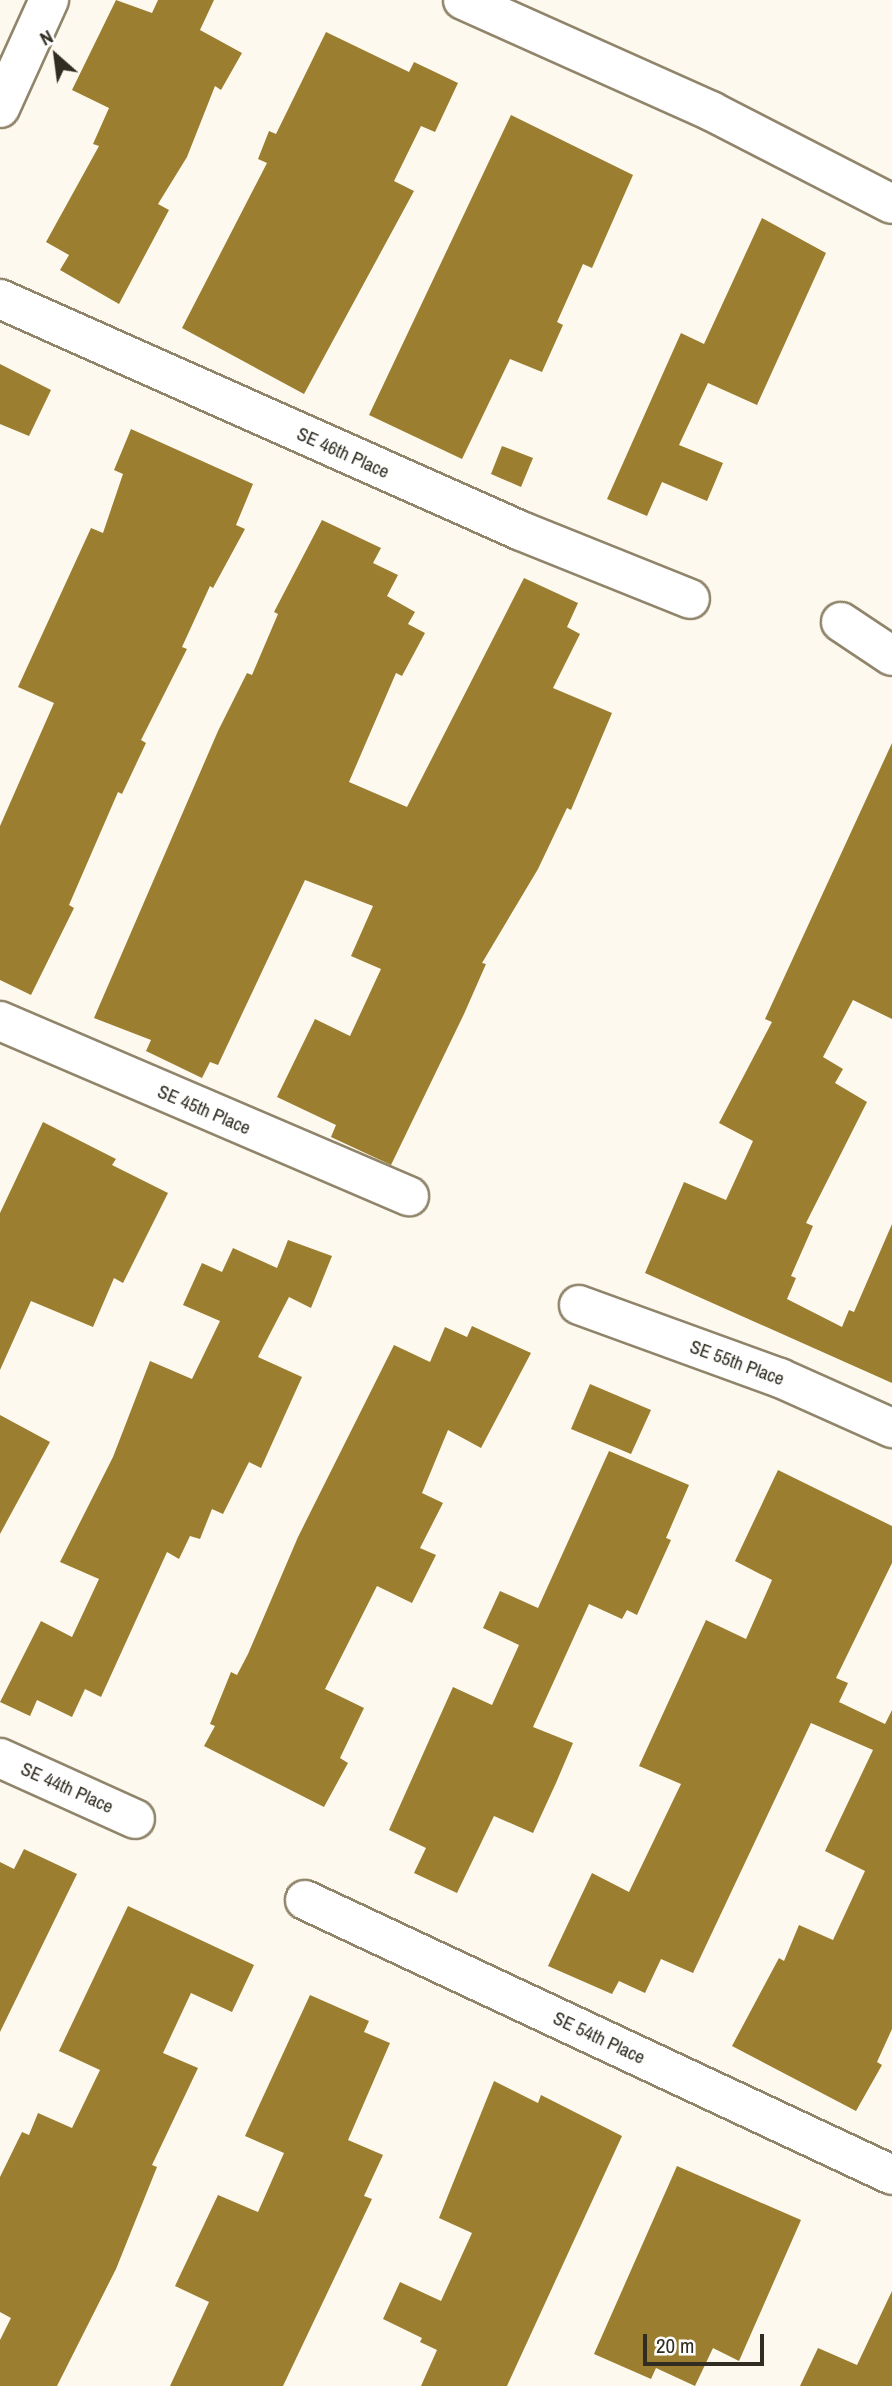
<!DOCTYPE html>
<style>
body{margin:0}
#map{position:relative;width:892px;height:2386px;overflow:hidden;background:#fef9ee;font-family:"Archivo Narrow",sans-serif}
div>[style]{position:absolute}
.building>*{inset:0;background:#9b7e30}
.roads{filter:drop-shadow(2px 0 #90856b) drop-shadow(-2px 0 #90856b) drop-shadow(0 2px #90856b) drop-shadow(0 -2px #90856b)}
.minor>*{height:38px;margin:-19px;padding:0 19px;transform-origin:19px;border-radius:19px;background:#fff}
.tertiary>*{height:38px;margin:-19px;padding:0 19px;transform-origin:19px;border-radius:19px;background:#fff}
span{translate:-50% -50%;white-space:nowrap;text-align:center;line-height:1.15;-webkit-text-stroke:6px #fff;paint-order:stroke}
.street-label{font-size:19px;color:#312d22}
.north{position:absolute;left:21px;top:21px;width:70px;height:70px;-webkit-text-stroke:5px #fff;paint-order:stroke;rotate:332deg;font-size:19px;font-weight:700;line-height:28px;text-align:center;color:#312d22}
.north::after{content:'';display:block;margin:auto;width:24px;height:32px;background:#312d22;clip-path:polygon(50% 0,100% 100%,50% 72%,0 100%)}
.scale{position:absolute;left:643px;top:2334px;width:121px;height:32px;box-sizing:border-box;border:4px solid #312d22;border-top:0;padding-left:9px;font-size:21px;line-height:24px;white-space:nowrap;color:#312d22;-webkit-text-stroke:5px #fff;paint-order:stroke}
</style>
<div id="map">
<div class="building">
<div style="clip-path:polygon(116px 0,152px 13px,158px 0,214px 0,200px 30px,242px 53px,221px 90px,215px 86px,187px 157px,158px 204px,169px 210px,119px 304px,60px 270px,69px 255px,46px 242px,99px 146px,93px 144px,109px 108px,72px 90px)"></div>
<div style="clip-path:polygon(326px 32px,409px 72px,414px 62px,458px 83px,435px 132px,421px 126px,394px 181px,414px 191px,304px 394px,182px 328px,267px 163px,258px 159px,269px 131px,276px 134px)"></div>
<div style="clip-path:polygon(511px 115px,633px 175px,592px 268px,583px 264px,557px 322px,563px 325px,542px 372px,510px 359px,462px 459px,369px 415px)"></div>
<div style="clip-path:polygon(762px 218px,826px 253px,757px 405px,708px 383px,679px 445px,723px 463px,707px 501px,662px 482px,647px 516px,607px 499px,681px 333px,704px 344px)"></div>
<div style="clip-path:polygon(0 364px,51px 390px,29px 436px,0 424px)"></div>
<div style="clip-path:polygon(131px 429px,253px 484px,236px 525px,245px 529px,213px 588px,210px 586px,182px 647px,187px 649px,141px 740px,146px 743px,122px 794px,118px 792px,69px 905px,74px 908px,31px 995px,0 980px,0 826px,54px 703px,18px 687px,91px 528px,103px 533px,123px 474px,114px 470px)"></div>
<div style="clip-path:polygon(502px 446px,533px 458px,521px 487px,491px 474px)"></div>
<div style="clip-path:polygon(322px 520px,381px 548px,373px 563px,398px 575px,387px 596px,415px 612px,408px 624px,425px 633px,402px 676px,396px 673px,349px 782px,407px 807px,524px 578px,578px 603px,567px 627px,580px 634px,553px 688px,612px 713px,571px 810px,567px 808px,538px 869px,482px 963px,486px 964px,464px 1014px,391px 1165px,331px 1137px,336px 1125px,277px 1097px,315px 1019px,350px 1036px,381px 969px,351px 956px,373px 906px,305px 880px,218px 1065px,210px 1062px,202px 1078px,146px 1051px,151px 1040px,94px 1018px,218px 731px,247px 673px,252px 675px,278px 614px,274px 612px)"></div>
<div style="clip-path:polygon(892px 743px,892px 1019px,853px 1000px,823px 1057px,843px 1069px,835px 1083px,867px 1102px,806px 1223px,813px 1226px,791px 1276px,796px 1278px,787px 1299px,842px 1327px,849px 1310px,854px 1312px,892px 1224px,892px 1383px,645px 1273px,684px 1182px,726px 1200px,753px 1141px,719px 1123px,772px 1022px,765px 1019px)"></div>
<div style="clip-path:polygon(43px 1122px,116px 1159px,112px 1165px,168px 1193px,123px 1283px,114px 1278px,93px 1327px,31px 1301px,0 1370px,0 1213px)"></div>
<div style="clip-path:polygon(288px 1240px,332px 1256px,311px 1308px,289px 1297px,258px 1357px,302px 1377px,261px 1468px,249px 1462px,223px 1514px,212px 1509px,200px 1539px,190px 1536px,179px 1559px,167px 1552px,101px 1697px,85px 1689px,72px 1717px,37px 1700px,30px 1716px,0 1702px,41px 1621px,72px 1637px,99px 1579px,60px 1562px,113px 1457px,150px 1361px,192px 1379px,220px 1321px,183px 1305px,202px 1263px,222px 1272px,233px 1248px,277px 1268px)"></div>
<div style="clip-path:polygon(472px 1326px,531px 1353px,481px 1448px,448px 1430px,422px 1493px,443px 1503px,420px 1548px,436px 1555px,412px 1603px,377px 1586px,325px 1689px,364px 1708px,340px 1758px,348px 1763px,324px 1807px,204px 1746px,215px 1726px,210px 1724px,231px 1672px,237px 1675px,248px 1654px,298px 1537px,394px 1345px,430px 1362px,445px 1327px,467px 1337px)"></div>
<div style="clip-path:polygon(590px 1384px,651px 1410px,631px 1454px,571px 1429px)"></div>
<div style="clip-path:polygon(0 1415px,50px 1442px,0 1534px)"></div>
<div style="clip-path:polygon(609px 1451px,689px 1485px,666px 1538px,671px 1540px,637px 1615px,627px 1610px,622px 1619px,589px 1604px,533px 1727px,573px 1743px,556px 1783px,533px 1833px,494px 1816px,457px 1893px,414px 1873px,426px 1848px,389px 1830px,453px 1687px,492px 1705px,519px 1645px,483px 1628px,500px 1591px,538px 1608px)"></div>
<div style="clip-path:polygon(778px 1470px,892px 1526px,892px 1563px,836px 1678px,848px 1683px,839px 1702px,885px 1724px,892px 1710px,892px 2029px,877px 2062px,882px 2065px,856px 2111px,732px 2046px,779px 1958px,784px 1961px,799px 1925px,833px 1940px,865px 1871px,825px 1851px,873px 1750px,811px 1723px,693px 1973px,661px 1959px,645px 1993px,619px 1981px,612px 1994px,548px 1966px,592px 1873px,629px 1892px,681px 1784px,639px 1766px,706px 1620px,746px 1639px,772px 1580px,735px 1561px)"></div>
<div style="clip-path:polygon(24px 1849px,77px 1874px,0 2032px,0 1862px,14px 1869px)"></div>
<div style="clip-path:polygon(128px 1906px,254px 1965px,232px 2012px,191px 1993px,163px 2053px,198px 2068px,152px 2165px,157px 2167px,116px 2269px,57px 2386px,0 2386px,0 2340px,11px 2318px,0 2312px,0 2177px,22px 2132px,29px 2135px,38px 2113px,72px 2128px,100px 2070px,59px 2051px)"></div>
<div style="clip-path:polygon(310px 1995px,369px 2021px,364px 2032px,390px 2043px,348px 2140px,383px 2155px,364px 2196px,372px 2199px,283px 2386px,170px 2386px,209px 2302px,175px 2286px,218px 2195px,258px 2212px,284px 2153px,245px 2136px)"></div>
<div style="clip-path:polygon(494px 2081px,538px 2103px,541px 2095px,622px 2136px,507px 2386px,421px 2386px,437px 2350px,420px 2342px,422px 2338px,383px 2319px,400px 2282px,441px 2301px,472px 2233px,439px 2218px)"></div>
<div style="clip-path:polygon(677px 2166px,801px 2220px,739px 2361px,713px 2348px,695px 2386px,656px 2368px,651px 2379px,594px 2354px)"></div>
<div style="clip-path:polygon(892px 2291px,892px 2386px,800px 2386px,818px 2348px,857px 2365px)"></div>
</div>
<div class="roads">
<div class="minor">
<div style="left:463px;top:0;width:272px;rotate:24.1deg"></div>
<div style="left:711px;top:111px;width:203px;rotate:27.2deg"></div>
<div style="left:0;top:299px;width:570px;rotate:24deg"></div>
<div style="left:521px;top:531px;width:182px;rotate:21.9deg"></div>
<div style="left:841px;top:622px;width:61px;rotate:33.7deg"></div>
<div style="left:0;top:1021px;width:445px;rotate:23.2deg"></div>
<div style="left:579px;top:1305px;width:214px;rotate:20deg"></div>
<div style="left:780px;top:1378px;width:123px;rotate:24.1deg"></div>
<div style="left:0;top:1758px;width:148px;rotate:24.3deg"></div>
<div style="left:305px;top:1900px;width:648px;rotate:25.1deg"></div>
</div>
<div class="tertiary">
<div style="left:0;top:108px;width:119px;rotate:-65.6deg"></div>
</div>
</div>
<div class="street-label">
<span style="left:343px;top:453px;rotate:24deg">SE 46th Place</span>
<span style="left:204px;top:1110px;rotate:23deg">SE 45th Place</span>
<span style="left:737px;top:1363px;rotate:20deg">SE 55th Place</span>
<span style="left:67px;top:1788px;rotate:24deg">SE 44th Place</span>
<span style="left:599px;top:2038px;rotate:25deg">SE 54th Place</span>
</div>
<div class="north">N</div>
<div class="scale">20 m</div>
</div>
